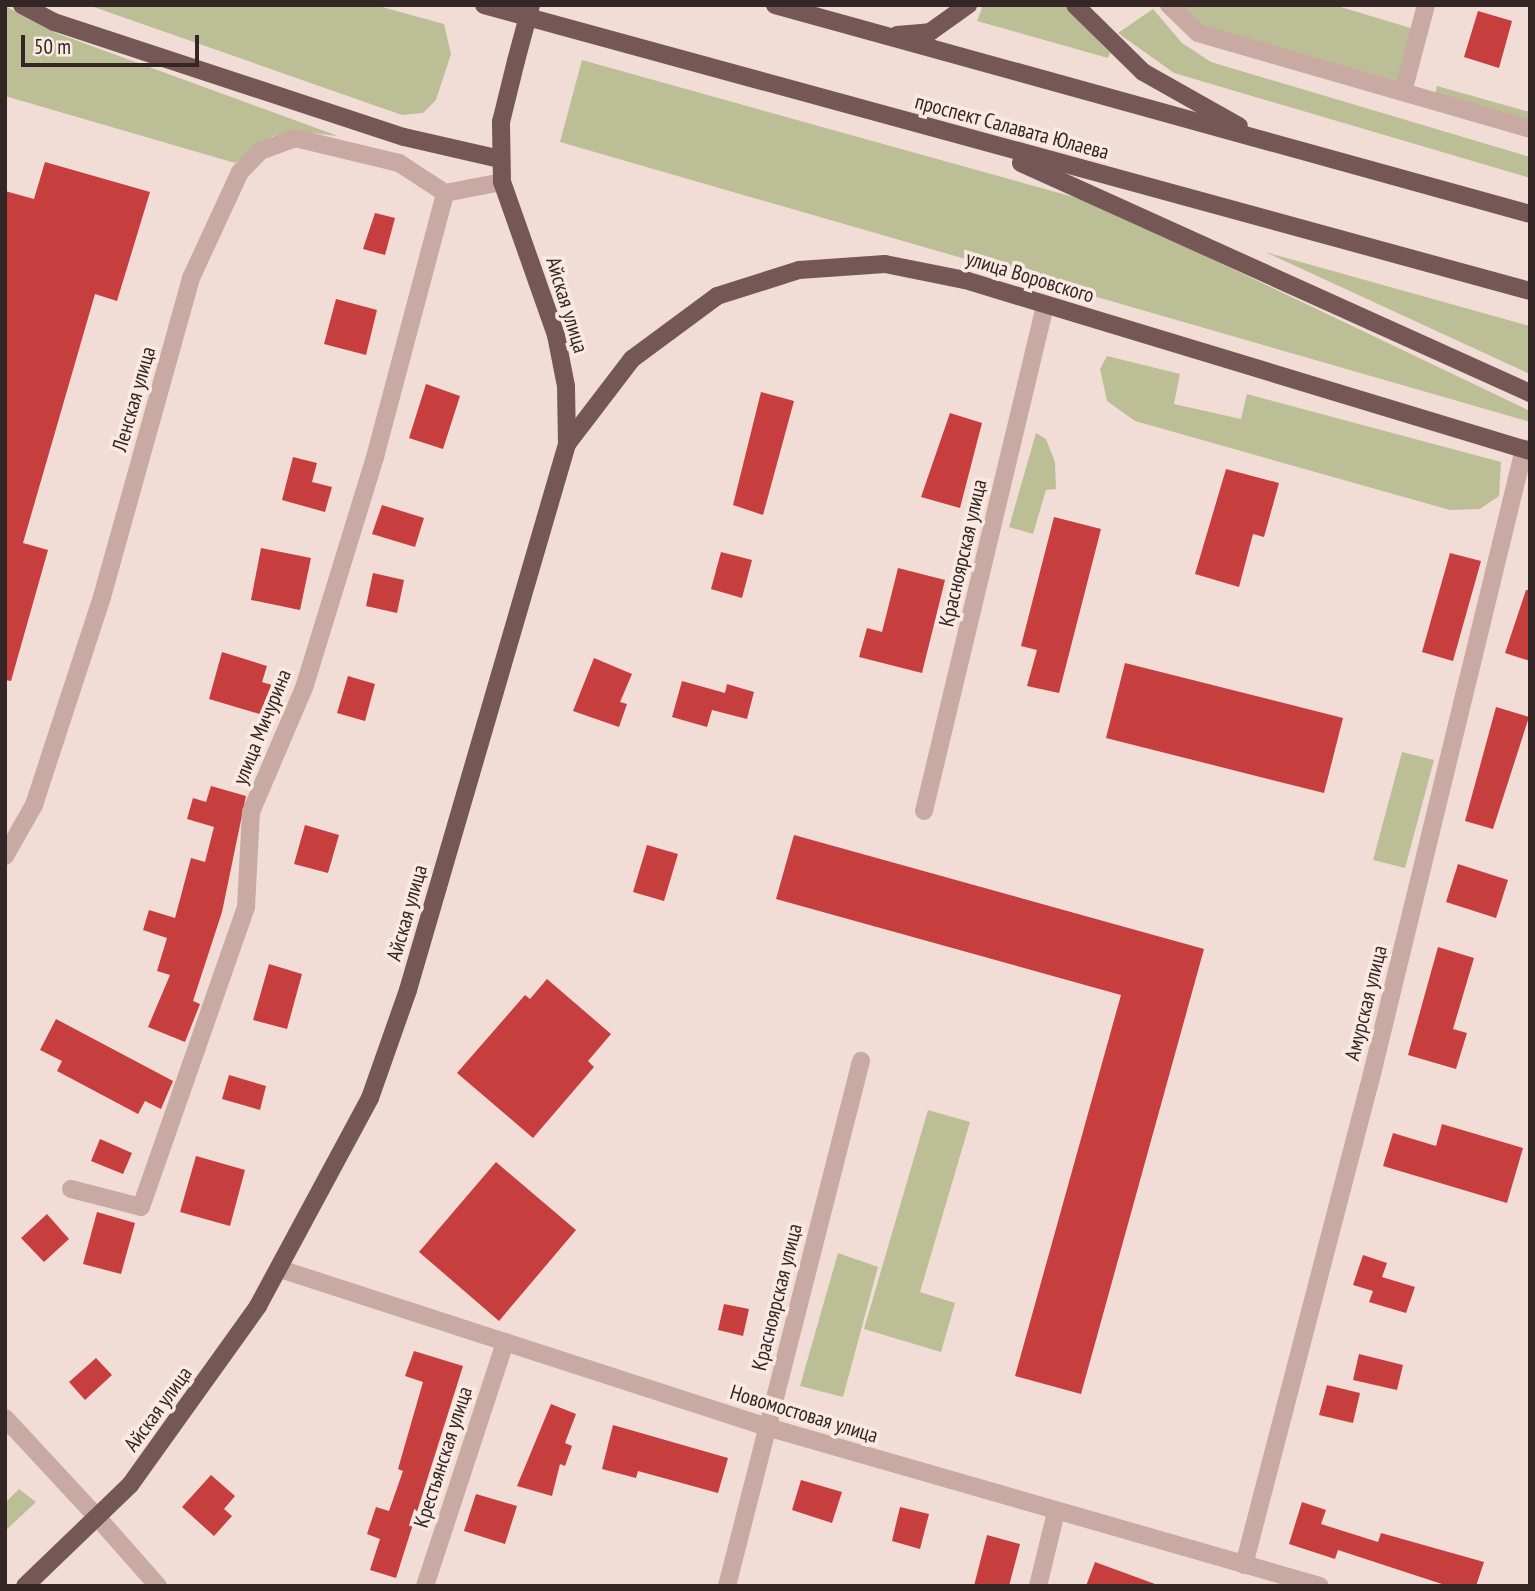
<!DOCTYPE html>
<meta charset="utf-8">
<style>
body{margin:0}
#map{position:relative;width:1535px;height:1591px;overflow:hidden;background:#f1ddd6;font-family:"PT Sans Narrow",sans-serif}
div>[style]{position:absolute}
.green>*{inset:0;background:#bcbf96}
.building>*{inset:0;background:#c73e3f}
.minor>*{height:18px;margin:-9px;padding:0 9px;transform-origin:9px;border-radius:9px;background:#c8aaa2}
.tertiary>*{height:18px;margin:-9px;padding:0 9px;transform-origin:9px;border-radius:9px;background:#c8aaa2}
.primary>*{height:18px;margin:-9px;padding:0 9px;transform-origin:9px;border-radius:9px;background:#755855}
.primary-bridge>*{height:18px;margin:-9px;padding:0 9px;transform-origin:9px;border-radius:9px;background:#755855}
span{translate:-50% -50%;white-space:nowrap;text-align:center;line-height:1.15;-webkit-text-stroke:7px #f9e9e2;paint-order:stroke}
.street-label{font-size:21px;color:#332625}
.frame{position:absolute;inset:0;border:7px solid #332625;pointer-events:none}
.scale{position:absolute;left:21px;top:35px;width:178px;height:32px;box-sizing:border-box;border:4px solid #332625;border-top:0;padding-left:9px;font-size:21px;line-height:24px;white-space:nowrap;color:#332625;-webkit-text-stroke:5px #f9e9e2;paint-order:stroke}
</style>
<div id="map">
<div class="green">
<div style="clip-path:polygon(88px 5px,375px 5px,444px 24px,451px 54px,436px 100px,423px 113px,402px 115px)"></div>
<div style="clip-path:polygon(983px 5px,1064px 5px,1110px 53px,1108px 58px,977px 21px)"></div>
<div style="clip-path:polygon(1180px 5px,1334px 5px,1414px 29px,1399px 82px,1200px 27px)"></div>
<div style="clip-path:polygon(5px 6px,56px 33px,338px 136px,302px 132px,273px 136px,235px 163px,5px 96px)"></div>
<div style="clip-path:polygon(1153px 9px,1182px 43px,1211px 62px,1530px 157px,1530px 178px,1174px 73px,1118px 33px)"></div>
<div style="clip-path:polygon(582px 60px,1095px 203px,1530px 411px,1530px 422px,560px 142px)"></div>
<div style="clip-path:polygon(1437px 86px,1530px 112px,1530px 123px,1435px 95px)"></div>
<div style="clip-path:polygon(1265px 252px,1530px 326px,1530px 374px)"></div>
<div style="clip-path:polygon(1107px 356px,1180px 374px,1174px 404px,1241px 419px,1247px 394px,1501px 462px,1499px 496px,1480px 509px,1450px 510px,1135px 421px,1107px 401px,1100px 369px)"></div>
<div style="clip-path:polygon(1036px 433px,1046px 439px,1055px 462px,1056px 489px,1046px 490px,1033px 534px,1009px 527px)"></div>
<div style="clip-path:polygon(1402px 752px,1434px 760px,1405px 868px,1373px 860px)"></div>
<div style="clip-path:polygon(928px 1110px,970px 1122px,920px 1292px,955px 1303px,941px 1352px,864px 1329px)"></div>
<div style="clip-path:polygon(838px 1253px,878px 1267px,843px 1397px,800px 1386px)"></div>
<div style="clip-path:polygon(19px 1489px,36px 1502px,5px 1531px,5px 1503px)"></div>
</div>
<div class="building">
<div style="clip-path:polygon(1478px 11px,1512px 21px,1499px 68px,1464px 57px)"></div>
<div style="clip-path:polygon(45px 162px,150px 192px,117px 301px,95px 294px,23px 543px,48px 550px,11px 681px,5px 680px,5px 191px,34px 199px)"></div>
<div style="clip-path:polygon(375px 213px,395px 218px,385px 255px,363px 249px)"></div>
<div style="clip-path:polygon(336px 299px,377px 310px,366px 355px,324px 344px)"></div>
<div style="clip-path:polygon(426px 384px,460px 396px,443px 449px,409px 438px)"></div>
<div style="clip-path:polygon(761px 392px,794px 401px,763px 515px,733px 505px)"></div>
<div style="clip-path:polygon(950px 413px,982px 423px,960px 508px,921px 497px)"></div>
<div style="clip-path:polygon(293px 457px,317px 463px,312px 482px,332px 487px,325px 512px,282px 500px)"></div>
<div style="clip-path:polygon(1226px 469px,1279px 483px,1264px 537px,1253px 534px,1239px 587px,1195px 574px)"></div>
<div style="clip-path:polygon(382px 505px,424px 518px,415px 547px,372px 534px)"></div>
<div style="clip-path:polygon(1054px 517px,1101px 529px,1059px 693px,1027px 686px,1037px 650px,1021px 646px)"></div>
<div style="clip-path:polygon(261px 548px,311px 558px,300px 610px,251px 600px)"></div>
<div style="clip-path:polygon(721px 552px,752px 560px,742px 598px,711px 589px)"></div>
<div style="clip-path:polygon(1450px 553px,1481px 561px,1453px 661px,1422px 652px)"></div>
<div style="clip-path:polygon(898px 568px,945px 580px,922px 673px,859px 657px,867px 628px,882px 632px)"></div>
<div style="clip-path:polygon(373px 573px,404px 580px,397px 613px,366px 606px)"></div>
<div style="clip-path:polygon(1526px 590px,1530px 590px,1530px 661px,1505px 653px)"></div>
<div style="clip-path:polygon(222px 652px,267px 666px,262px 682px,282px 688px,273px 718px,209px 699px)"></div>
<div style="clip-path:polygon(594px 658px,632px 674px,620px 702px,627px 704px,619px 727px,573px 711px)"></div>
<div style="clip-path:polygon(1125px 663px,1343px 718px,1324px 793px,1106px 738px)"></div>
<div style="clip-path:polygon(348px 676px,375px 684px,365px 721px,337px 713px)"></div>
<div style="clip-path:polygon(682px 681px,725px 693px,727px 684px,754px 692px,747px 719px,712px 710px,707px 727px,672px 717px)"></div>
<div style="clip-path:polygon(1496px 707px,1529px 717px,1493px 829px,1465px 821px)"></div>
<div style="clip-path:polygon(211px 786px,246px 796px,222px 912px,193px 1001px,200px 1004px,185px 1042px,148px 1027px,170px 975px,157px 971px,167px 938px,143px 930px,149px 910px,175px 918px,191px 858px,205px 862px,214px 827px,187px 819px,193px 798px,206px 802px)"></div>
<div style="clip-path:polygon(305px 825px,339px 835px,328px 873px,294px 864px)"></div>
<div style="clip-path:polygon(794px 835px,1204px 949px,1081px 1394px,1015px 1376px,1121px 995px,776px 899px)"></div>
<div style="clip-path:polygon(647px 845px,678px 854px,664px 901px,633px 892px)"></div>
<div style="clip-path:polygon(1458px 864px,1508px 880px,1496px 918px,1446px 902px)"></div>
<div style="clip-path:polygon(1438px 947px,1474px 958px,1453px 1029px,1467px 1033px,1456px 1069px,1408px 1055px)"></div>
<div style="clip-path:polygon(269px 964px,302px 974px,287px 1029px,253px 1020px)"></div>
<div style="clip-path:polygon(547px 979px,611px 1034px,588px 1061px,594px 1067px,533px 1138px,457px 1073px,525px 995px,530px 999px)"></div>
<div style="clip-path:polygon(56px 1019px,173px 1081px,161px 1109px,145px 1101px,138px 1114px,57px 1071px,62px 1061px,40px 1050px)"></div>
<div style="clip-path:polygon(229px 1075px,266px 1086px,260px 1110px,222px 1099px)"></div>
<div style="clip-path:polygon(1442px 1124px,1523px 1148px,1507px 1203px,1383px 1166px,1393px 1133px,1436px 1146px)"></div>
<div style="clip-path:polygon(100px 1139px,132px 1153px,123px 1174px,91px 1161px)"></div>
<div style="clip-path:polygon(196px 1156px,245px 1170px,230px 1226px,180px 1212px)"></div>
<div style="clip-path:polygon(496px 1162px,576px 1230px,499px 1321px,419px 1252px)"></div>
<div style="clip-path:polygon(97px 1212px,135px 1223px,121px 1274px,83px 1264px)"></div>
<div style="clip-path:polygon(47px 1214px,69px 1239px,44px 1262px,21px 1238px)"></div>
<div style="clip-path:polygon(1363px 1255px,1387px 1263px,1382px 1277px,1415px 1287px,1406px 1313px,1369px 1302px,1373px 1291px,1353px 1285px)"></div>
<div style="clip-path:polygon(724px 1304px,749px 1309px,743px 1336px,718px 1330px)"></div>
<div style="clip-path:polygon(414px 1351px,463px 1366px,396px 1578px,370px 1570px,380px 1539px,367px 1534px,376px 1507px,389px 1511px,403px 1471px,398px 1469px,423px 1382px,405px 1376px)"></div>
<div style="clip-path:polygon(1359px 1354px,1403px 1365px,1397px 1390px,1353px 1380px)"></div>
<div style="clip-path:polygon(96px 1358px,112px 1375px,85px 1400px,69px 1382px)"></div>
<div style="clip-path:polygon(1327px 1385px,1360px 1393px,1353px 1423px,1319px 1415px)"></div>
<div style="clip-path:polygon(551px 1404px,576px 1414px,565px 1443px,572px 1446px,565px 1466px,560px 1464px,552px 1496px,517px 1486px)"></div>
<div style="clip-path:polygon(613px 1425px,728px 1458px,718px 1493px,638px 1471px,636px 1478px,602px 1469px)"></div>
<div style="clip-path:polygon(211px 1475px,235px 1496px,224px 1509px,232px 1516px,214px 1536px,182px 1507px)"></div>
<div style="clip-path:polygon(801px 1480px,842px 1492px,832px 1523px,792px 1510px)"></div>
<div style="clip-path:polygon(476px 1494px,517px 1506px,505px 1544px,464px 1531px)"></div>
<div style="clip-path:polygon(1302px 1502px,1326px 1510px,1321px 1524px,1378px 1542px,1381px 1533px,1484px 1562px,1476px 1586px,1448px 1586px,1338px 1550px,1335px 1559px,1289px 1544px)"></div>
<div style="clip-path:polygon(900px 1507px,929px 1514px,920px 1549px,892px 1541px)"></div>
<div style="clip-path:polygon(987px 1535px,1020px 1544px,1009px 1586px,974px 1586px)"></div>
<div style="clip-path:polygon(1095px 1562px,1155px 1584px,1154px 1586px,1086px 1586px)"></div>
</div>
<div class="minor">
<div style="left:1169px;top:5px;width:40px;rotate:44deg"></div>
<div style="left:1198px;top:33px;width:346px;rotate:16.1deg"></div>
<div style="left:1403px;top:92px;width:90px;rotate:-75.2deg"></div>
<div style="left:445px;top:193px;width:58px;rotate:-10.9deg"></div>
<div style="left:924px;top:811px;width:519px;rotate:-76.53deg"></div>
<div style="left:5px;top:856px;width:59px;rotate:-60.4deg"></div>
<div style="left:34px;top:805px;width:219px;rotate:-71.9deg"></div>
<div style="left:102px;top:597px;width:331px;rotate:-74.4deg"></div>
<div style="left:191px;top:278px;width:117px;rotate:-65.2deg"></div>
<div style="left:240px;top:172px;width:29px;rotate:-46deg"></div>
<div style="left:260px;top:151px;width:37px;rotate:-20deg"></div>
<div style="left:295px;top:138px;width:107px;rotate:13.5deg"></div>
<div style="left:399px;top:163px;width:55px;rotate:33.1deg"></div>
<div style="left:71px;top:1189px;width:72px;rotate:14.4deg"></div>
<div style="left:141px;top:1207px;width:318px;rotate:-70.7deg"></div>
<div style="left:246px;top:907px;width:95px;rotate:-87deg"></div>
<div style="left:251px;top:812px;width:135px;rotate:-66.9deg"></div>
<div style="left:304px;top:688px;width:242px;rotate:-72.9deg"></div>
<div style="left:375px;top:457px;width:273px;rotate:-75.1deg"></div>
<div style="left:280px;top:1269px;width:512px;rotate:17.97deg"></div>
<div style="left:767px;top:1427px;width:575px;rotate:16.04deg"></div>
<div style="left:5px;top:1418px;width:137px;rotate:47.1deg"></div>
<div style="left:1244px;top:1565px;width:495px;rotate:-75.4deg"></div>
<div style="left:1369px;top:1086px;width:656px;rotate:-76.32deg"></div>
<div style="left:425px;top:1586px;width:257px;rotate:-71.8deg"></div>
<div style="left:727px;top:1586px;width:542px;rotate:-75.68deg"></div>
<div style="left:1038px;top:1586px;width:76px;rotate:-76.3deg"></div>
</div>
<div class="tertiary">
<div style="left:98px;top:1518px;width:91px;rotate:48.6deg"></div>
</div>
<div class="primary">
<div style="left:22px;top:5px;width:36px;rotate:28deg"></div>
<div style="left:54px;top:22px;width:368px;rotate:18.2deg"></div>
<div style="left:404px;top:137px;width:98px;rotate:12.9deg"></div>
<div style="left:484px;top:5px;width:1084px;rotate:15.29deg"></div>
<div style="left:775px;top:5px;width:783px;rotate:15.47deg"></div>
<div style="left:1075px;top:5px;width:95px;rotate:44.6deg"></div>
<div style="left:1143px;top:72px;width:110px;rotate:29.4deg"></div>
<div style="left:897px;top:35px;width:33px;rotate:-5deg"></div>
<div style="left:930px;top:32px;width:47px;rotate:-35.4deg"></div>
<div style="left:1021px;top:163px;width:559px;rotate:24.32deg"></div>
<div style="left:567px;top:444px;width:107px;rotate:-52.6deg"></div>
<div style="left:632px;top:359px;width:106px;rotate:-36.5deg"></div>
<div style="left:717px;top:296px;width:86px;rotate:-17.6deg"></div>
<div style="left:799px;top:270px;width:86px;rotate:-4deg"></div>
<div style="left:885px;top:264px;width:82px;rotate:11.3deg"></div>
<div style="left:965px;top:280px;width:590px;rotate:16.84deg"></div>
<div style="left:25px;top:1586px;width:146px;rotate:-43.9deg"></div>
<div style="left:130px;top:1485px;width:220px;rotate:-54.4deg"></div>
<div style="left:258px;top:1306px;width:236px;rotate:-61.7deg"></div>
<div style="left:370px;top:1098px;width:114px;rotate:-70.6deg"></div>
<div style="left:408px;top:990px;width:569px;rotate:-73.76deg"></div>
<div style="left:567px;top:444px;width:58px;rotate:-91deg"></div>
<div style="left:566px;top:386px;width:52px;rotate:-101.1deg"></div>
<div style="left:556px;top:335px;width:162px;rotate:-109.4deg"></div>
<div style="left:502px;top:182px;width:60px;rotate:-91deg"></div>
<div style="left:501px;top:122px;width:63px;rotate:-76.2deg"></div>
</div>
<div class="primary-bridge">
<div style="left:516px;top:61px;width:58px;rotate:-75deg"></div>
</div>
<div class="street-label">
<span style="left:1012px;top:127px;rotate:15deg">проспект Салавата Юлаева</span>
<span style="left:1030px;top:277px;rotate:17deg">улица Воровского</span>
<span style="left:567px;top:305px;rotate:73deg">Айская улица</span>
<span style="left:134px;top:399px;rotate:-74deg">Ленская улица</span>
<span style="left:963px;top:553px;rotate:-77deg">Красноярская улица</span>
<span style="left:262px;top:727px;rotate:-68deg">улица Мичурина</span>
<span style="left:407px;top:913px;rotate:-74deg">Айская улица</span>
<span style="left:1366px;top:1003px;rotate:-76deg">Амурская улица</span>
<span style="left:777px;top:1297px;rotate:-76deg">Красноярская улица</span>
<span style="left:158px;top:1409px;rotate:-54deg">Айская улица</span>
<span style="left:804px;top:1414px;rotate:17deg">Новомостовая улица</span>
<span style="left:443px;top:1457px;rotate:-72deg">Крестьянская улица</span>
</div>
<div class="frame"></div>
<div class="scale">50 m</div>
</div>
